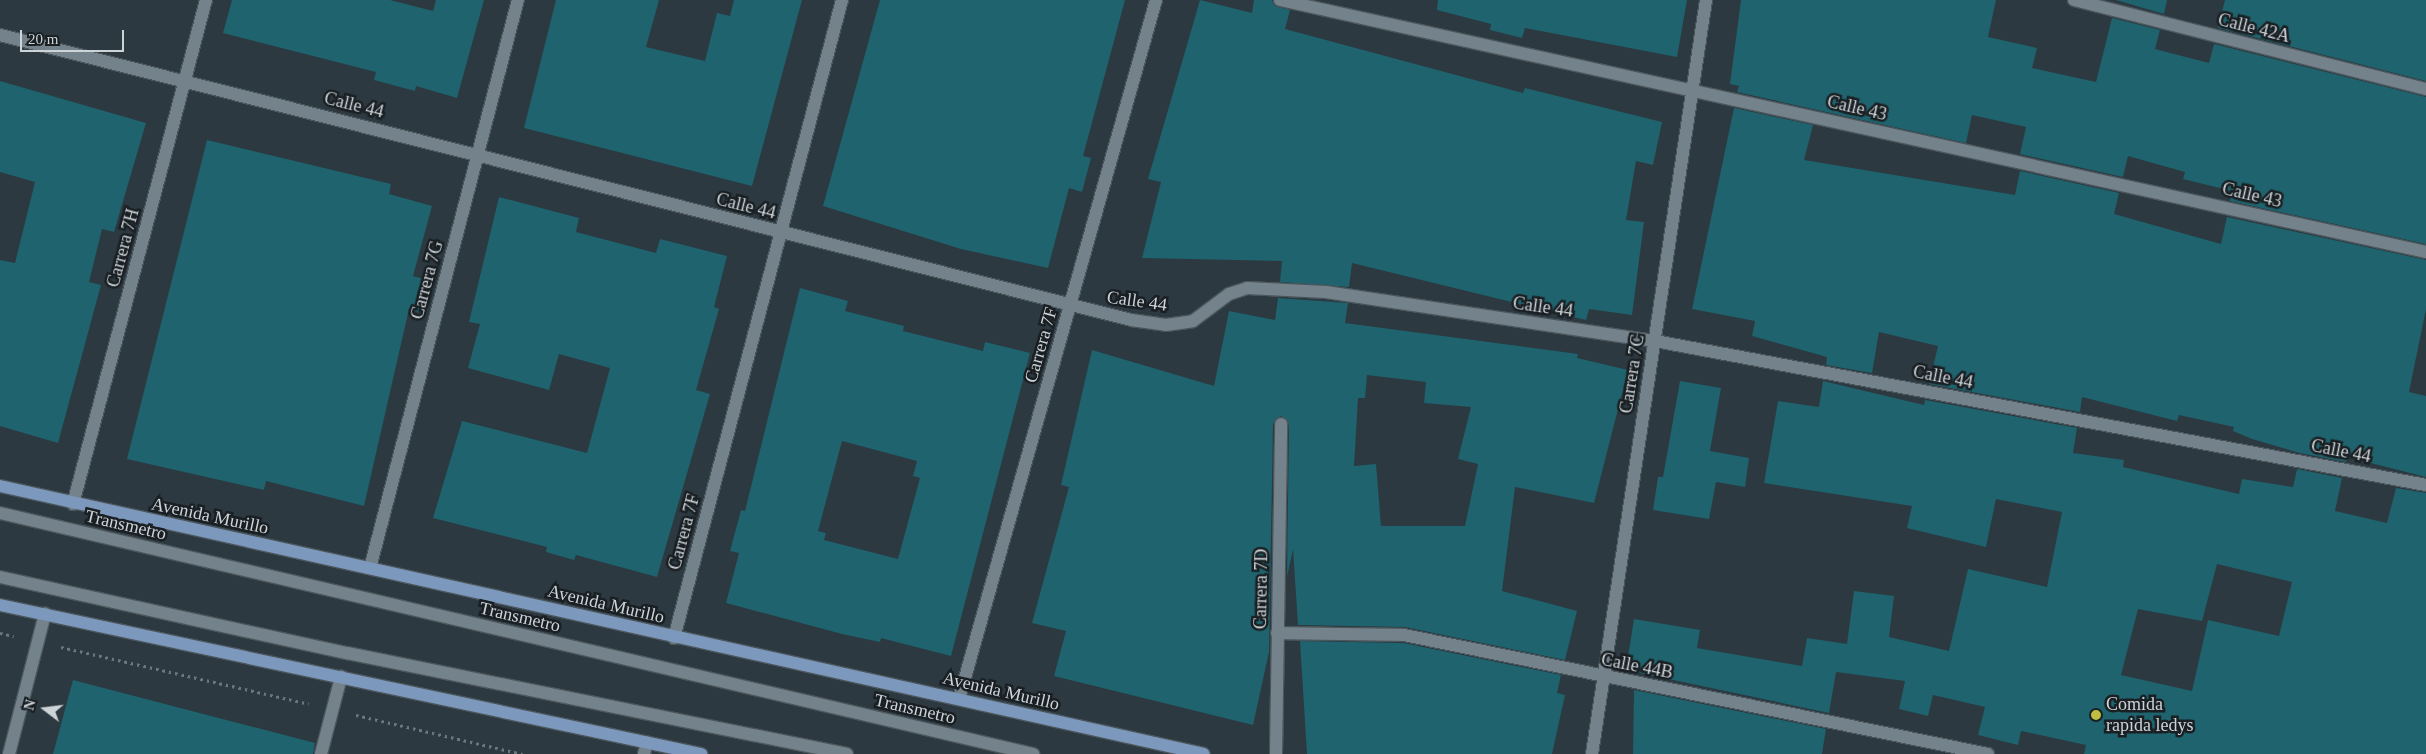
<!DOCTYPE html>
<style>
body{margin:0}
#map{position:relative;width:2426px;height:754px;overflow:hidden;background:#2c3940;font-family:"Times New Roman",serif}
div>[style]{position:absolute}
.building>*{inset:0;background:#1e636d}
.path>*{height:3px;margin-top:-1.5px;transform-origin:0;background:repeating-linear-gradient(90deg,#6c777d 0 2.5px,transparent 0 6.5px)}
.roads{filter:drop-shadow(1px 0 #4b565c) drop-shadow(-1px 0 #4b565c) drop-shadow(0 1px #4b565c) drop-shadow(0 -1px #4b565c)}
.minor>*{height:12px;margin:-6px;padding:0 6px;transform-origin:6px;border-radius:6px;background:#74828b}
.major>*{height:12px;margin:-6px;padding:0 6px;transform-origin:6px;border-radius:6px;background:#7c98bc}
.dots>*{width:14px;height:14px;translate:-50% -50%;box-sizing:border-box;border:2px solid #191f23;border-radius:50%}
span{translate:-50% -50%;white-space:nowrap;text-align:center;line-height:1.15;-webkit-text-stroke:5px #191f23;paint-order:stroke}
.street-label{font-size:18px;color:#ccd4d8}
.poi-label{font-size:18px;color:#ccd4d8}
.left{translate:0 -50%;text-align:left}
.north{position:absolute;left:20px;top:684px;width:50px;height:50px;-webkit-text-stroke:4px #191f23;paint-order:stroke;rotate:285deg;font-size:14px;font-weight:700;line-height:20px;text-align:center;color:#ccd4d8}
.north::after{content:'';display:block;margin:auto;width:18px;height:22px;background:#ccd4d8;clip-path:polygon(50% 0,100% 100%,50% 72%,0 100%)}
.scale{position:absolute;left:20px;top:30px;width:104px;height:22px;box-sizing:border-box;border:2px solid #ccd4d8;border-top:0;padding-left:6px;font-size:15px;line-height:18px;white-space:nowrap;color:#ccd4d8;-webkit-text-stroke:4px #191f23;paint-order:stroke}
</style>
<div id="map">
<div class="building">
<div style="clip-path:polygon(232px 0,390px 0,433px 11px,436px 0,484px 0,457px 98px,416px 86px,415px 91px,374px 80px,376px 72px,223px 33px)"></div>
<div style="clip-path:polygon(556px 0,659px 0,646px 47px,705px 61px,717px 13px,730px 16px,734px 0,802px 0,752px 186px,524px 128px)"></div>
<div style="clip-path:polygon(880px 0,1125px 0,1083px 156px,1091px 158px,1082px 192px,1069px 188px,1048px 268px,961px 249px,823px 206px)"></div>
<div style="clip-path:polygon(1200px 0,1252px 13px,1254px 0,1272px 0,1275px 6px,1290px 10px,1285px 29px,1523px 93px,1525px 88px,1662px 122px,1653px 165px,1636px 161px,1626px 220px,1644px 222px,1632px 315px,1589px 309px,1586px 320px,1352px 263px,1349px 287px,1280px 282px,1282px 261px,1142px 258px,1161px 182px,1148px 179px)"></div>
<div style="clip-path:polygon(1438px 0,1687px 0,1677px 57px,1525px 28px,1522px 38px,1490px 30px,1491px 24px,1437px 10px)"></div>
<div style="clip-path:polygon(1741px 0,1996px 0,1988px 37px,2037px 48px,2032px 68px,2096px 82px,2112px 18px,2160px 30px,2155px 49px,2209px 63px,2214px 44px,2426px 97px,2426px 244px,2230px 201px,2232px 191px,2183px 179px,2185px 172px,2128px 156px,2123px 177px,2020px 154px,2026px 127px,1972px 115px,1966px 143px,1737px 92px,1739px 86px,1730px 84px)"></div>
<div style="clip-path:polygon(2116px 0,2167px 0,2164px 14px)"></div>
<div style="clip-path:polygon(2225px 0,2426px 0,2426px 81px,2218px 28px)"></div>
<div style="clip-path:polygon(0 81px,146px 123px,114px 232px,102px 229px,89px 282px,101px 285px,58px 443px,0 426px,0 260px,15px 263px,35px 182px,0 172px)"></div>
<div style="clip-path:polygon(1734px 108px,1813px 125px,1804px 160px,2015px 195px,2020px 171px,2119px 193px,2114px 214px,2221px 244px,2227px 217px,2426px 260px,2426px 309px,2409px 392px,2426px 396px,2426px 477px,2347px 457px,2346px 462px,2300px 453px,2252px 439px,2233px 431px,2234px 427px,2179px 415px,2177px 421px,2082px 397px,2080px 412px,1929px 384px,1938px 346px,1879px 332px,1872px 373px,1826px 365px,1827px 357px,1752px 336px,1755px 321px,1692px 309px)"></div>
<div style="clip-path:polygon(207px 140px,391px 184px,389px 194px,432px 206px,413px 276px,427px 280px,418px 312px,409px 309px,364px 506px,266px 481px,264px 490px,127px 459px)"></div>
<div style="clip-path:polygon(499px 197px,579px 218px,576px 232px,656px 253px,660px 239px,727px 256px,714px 307px,719px 309px,696px 390px,710px 394px,657px 577px,576px 555px,574px 560px,546px 552px,547px 547px,433px 518px,462px 421px,587px 453px,610px 368px,559px 354px,549px 390px,468px 368px,480px 324px,469px 322px)"></div>
<div style="clip-path:polygon(evenodd,800px 288px,848px 301px,845px 311px,904px 326px,903px 331px,983px 351px,985px 342px,1030px 353px,951px 656px,881px 638px,880px 642px,842px 634px,726px 603px,739px 553px,730px 551px,741px 510px,745px 511px,800px 288px,842px 441px,917px 461px,913px 476px,920px 478px,898px 559px,824px 540px,826px 533px,818px 531px,842px 441px)"></div>
<div style="clip-path:polygon(evenodd,1278px 298px,1348px 303px,1345px 323px,1578px 354px,1577px 358px,1628px 370px,1594px 503px,1515px 487px,1502px 591px,1577px 611px,1565px 660px,1405px 627px,1298px 625px,1293px 549px,1287px 577px,1289px 424px,1281px 416px,1273px 424px,1269px 652px,1253px 725px,1054px 676px,1066px 631px,1032px 623px,1069px 487px,1061px 485px,1092px 350px,1214px 386px,1229px 311px,1275px 320px,1278px 298px,1367px 375px,1426px 382px,1424px 403px,1471px 407px,1458px 459px,1478px 464px,1465px 526px,1381px 526px,1376px 464px,1354px 466px,1358px 398px,1365px 398px,1367px 375px)"></div>
<div style="clip-path:polygon(1680px 381px,1721px 388px,1710px 451px,1749px 458px,1745px 487px,1716px 482px,1709px 519px,1653px 510px,1658px 477px,1663px 477px)"></div>
<div style="clip-path:polygon(evenodd,1823px 381px,1924px 405px,1925px 400px,2077px 428px,2073px 453px,2124px 460px,2123px 467px,2239px 494px,2242px 479px,2293px 487px,2297px 469px,2342px 478px,2335px 511px,2387px 523px,2396px 488px,2426px 493px,2426px 754px,2084px 754px,2086px 745px,2021px 731px,2018px 745px,1978px 735px,1985px 707px,1933px 695px,1928px 716px,1899px 709px,1905px 681px,1836px 672px,1829px 713px,1626px 670px,1634px 619px,1700px 630px,1697px 648px,1802px 666px,1807px 638px,1847px 644px,1854px 591px,1894px 596px,1889px 637px,1949px 651px,1968px 569px,2047px 587px,2062px 512px,1996px 499px,1986px 547px,1907px 528px,1912px 506px,1764px 483px,1778px 401px,1819px 407px,1823px 381px,2217px 564px,2292px 582px,2279px 636px,2208px 620px,2192px 691px,2121px 675px,2138px 609px,2202px 621px,2217px 564px)"></div>
<div style="clip-path:polygon(1300px 641px,1403px 643px,1561px 675px,1557px 693px,1565px 695px,1552px 754px,1307px 754px)"></div>
<div style="clip-path:polygon(73px 680px,315px 743px,313px 754px,53px 754px)"></div>
<div style="clip-path:polygon(1634px 690px,1826px 729px,1822px 754px,1633px 754px)"></div>
</div>
<div class="path">
<div style="left:0;top:633px;width:14px;rotate:12deg"></div>
<div style="left:61px;top:647px;width:254px;rotate:12.9deg"></div>
<div style="left:356px;top:715px;width:171px;rotate:13.2deg"></div>
</div>
<div class="roads">
<div class="minor">
<div style="left:1280px;top:0;width:1173px;rotate:12.4deg"></div>
<div style="left:2074px;top:0;width:363px;rotate:14.2deg"></div>
<div style="left:0;top:35px;width:1166px;rotate:14.14deg"></div>
<div style="left:1131px;top:320px;width:35px;rotate:8deg"></div>
<div style="left:1166px;top:325px;width:27px;rotate:-8deg"></div>
<div style="left:1193px;top:321px;width:45px;rotate:-36.9deg"></div>
<div style="left:1229px;top:294px;width:19px;rotate:-18deg"></div>
<div style="left:1247px;top:288px;width:79px;rotate:2.9deg"></div>
<div style="left:1326px;top:292px;width:333px;rotate:8.5deg"></div>
<div style="left:1655px;top:341px;width:784px;rotate:10.58deg"></div>
<div style="left:73px;top:504px;width:521px;rotate:-75.22deg"></div>
<div style="left:0;top:513px;width:1061px;rotate:13.13deg"></div>
<div style="left:370px;top:568px;width:587px;rotate:-75.4deg"></div>
<div style="left:0;top:577px;width:355px;rotate:12.4deg"></div>
<div style="left:347px;top:653px;width:510px;rotate:11.42deg"></div>
<div style="left:1277px;top:633px;width:127px;rotate:0.9deg"></div>
<div style="left:1404px;top:635px;width:596px;rotate:11.52deg"></div>
<div style="left:674px;top:638px;width:660px;rotate:-75.25deg"></div>
<div style="left:959px;top:699px;width:726px;rotate:-74.26deg"></div>
<div style="left:9px;top:754px;width:145px;rotate:-75.6deg"></div>
<div style="left:321px;top:754px;width:80px;rotate:-75.4deg"></div>
<div style="left:644px;top:754px;width:12px;rotate:-76deg"></div>
<div style="left:1276px;top:754px;width:330px;rotate:-89.1deg"></div>
<div style="left:1592px;top:754px;width:763px;rotate:-81.4deg"></div>
</div>
<div class="major">
<div style="left:0;top:486px;width:1233px;rotate:12.55deg"></div>
<div style="left:0;top:605px;width:717px;rotate:12deg"></div>
</div>
</div>
<div class="dots">
<div style="left:2096px;top:715px;background:#bebf42"></div>
</div>
<div class="street-label">
<span style="left:2254px;top:28px;rotate:14deg">Calle 42A</span>
<span style="left:354px;top:105px;rotate:14deg">Calle 44</span>
<span style="left:1857px;top:108px;rotate:13deg">Calle 43</span>
<span style="left:2252px;top:195px;rotate:13deg">Calle 43</span>
<span style="left:746px;top:206px;rotate:14deg">Calle 44</span>
<span style="left:123px;top:248px;rotate:-75deg">Carrera 7H</span>
<span style="left:427px;top:280px;rotate:-75deg">Carrera 7G</span>
<span style="left:1137px;top:301px;rotate:8deg">Calle 44</span>
<span style="left:1543px;top:307px;rotate:8deg">Calle 44</span>
<span style="left:1041px;top:345px;rotate:-74deg">Carrera 7F</span>
<span style="left:1632px;top:374px;rotate:-81deg">Carrera 7C</span>
<span style="left:1943px;top:377px;rotate:11deg">Calle 44</span>
<span style="left:2341px;top:451px;rotate:11deg">Calle 44</span>
<span style="left:210px;top:516px;rotate:12deg">Avenida Murillo</span>
<span style="left:126px;top:525px;rotate:13deg">Transmetro</span>
<span style="left:684px;top:532px;rotate:-75deg">Carrera 7F</span>
<span style="left:1261px;top:589px;rotate:-89deg">Carrera 7D</span>
<span style="left:606px;top:604px;rotate:13deg">Avenida Murillo</span>
<span style="left:520px;top:617px;rotate:13deg">Transmetro</span>
<span style="left:1637px;top:666px;rotate:11deg">Calle 44B</span>
<span style="left:1001px;top:691px;rotate:13deg">Avenida Murillo</span>
<span style="left:915px;top:709px;rotate:13deg">Transmetro</span>
</div>
<div class="poi-label">
<span class="left" style="left:2106px;top:715px">Comida<br>rapida ledys</span>
</div>
<div class="north">N</div>
<div class="scale">20 m</div>
</div>
